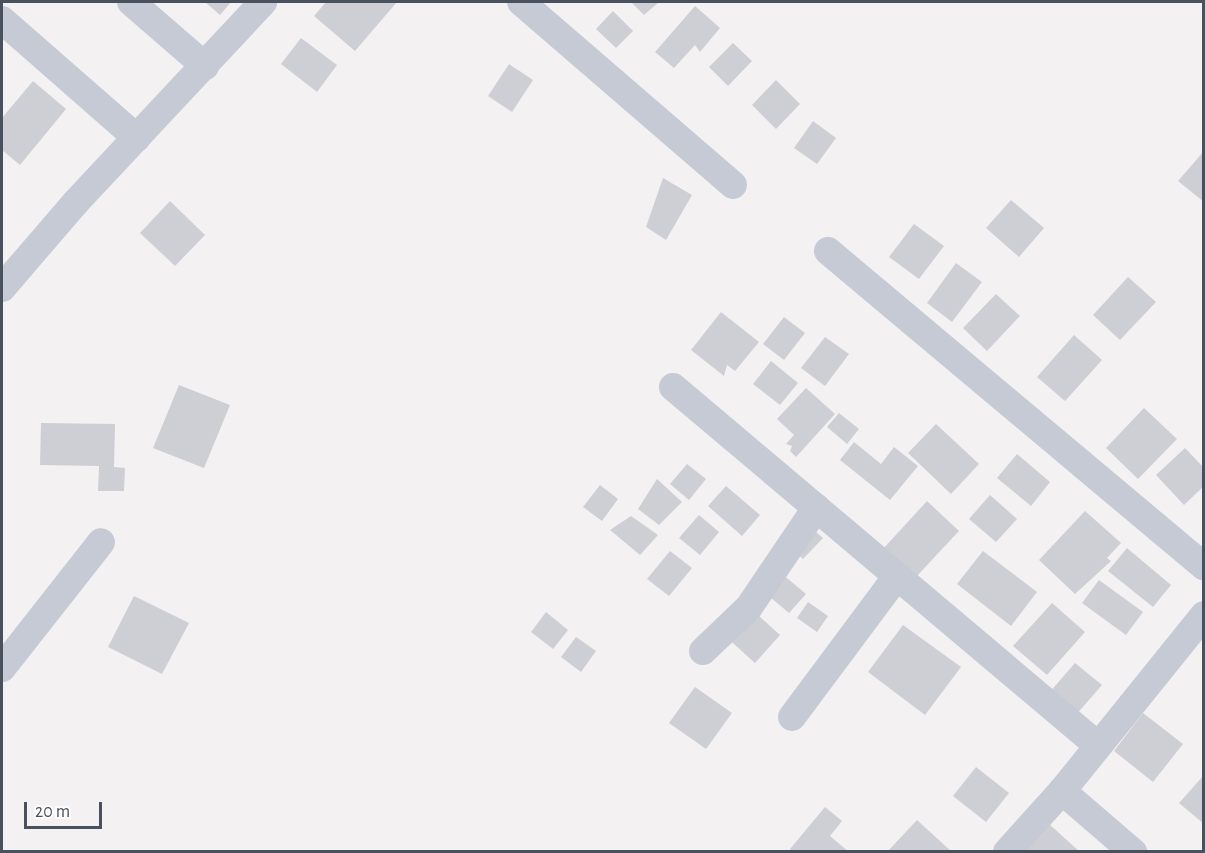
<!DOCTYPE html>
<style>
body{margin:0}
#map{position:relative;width:1205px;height:853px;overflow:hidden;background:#f3f1f1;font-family:"Alegreya Sans",sans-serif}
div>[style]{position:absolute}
.building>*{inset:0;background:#cecfd5}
.street>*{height:28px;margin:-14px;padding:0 14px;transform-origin:14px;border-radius:14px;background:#c5cad5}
span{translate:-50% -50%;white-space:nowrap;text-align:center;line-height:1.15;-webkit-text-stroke:5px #fff;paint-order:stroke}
.frame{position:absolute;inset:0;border:3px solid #49505e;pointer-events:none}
.scale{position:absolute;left:24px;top:802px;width:78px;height:27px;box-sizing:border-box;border:3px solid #49505e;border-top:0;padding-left:8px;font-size:18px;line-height:21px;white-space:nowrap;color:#49505e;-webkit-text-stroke:4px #fff;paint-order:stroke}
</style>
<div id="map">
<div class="building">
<div style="clip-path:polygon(205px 2px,231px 2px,220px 15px)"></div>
<div style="clip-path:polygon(326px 2px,397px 2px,355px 51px,314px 16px)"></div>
<div style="clip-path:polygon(631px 2px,659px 2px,644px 15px)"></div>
<div style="clip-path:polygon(695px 6px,720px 28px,700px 52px,695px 45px,674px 68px,655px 52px)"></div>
<div style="clip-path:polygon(613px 11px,633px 31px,616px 48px,596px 29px)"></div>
<div style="clip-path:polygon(301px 38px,337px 65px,317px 92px,281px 64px)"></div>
<div style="clip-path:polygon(733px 43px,752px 61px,728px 86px,709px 67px)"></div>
<div style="clip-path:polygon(509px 64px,533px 80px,512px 112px,488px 96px)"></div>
<div style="clip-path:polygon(776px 80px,800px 104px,776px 129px,752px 105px)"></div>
<div style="clip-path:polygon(33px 81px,66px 109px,20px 165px,2px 150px,2px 118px)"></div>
<div style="clip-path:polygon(813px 121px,836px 138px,817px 164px,794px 148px)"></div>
<div style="clip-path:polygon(1204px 151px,1204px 202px,1178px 181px)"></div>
<div style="clip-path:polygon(663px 178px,692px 195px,666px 240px,646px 227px)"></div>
<div style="clip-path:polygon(1011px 200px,1044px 228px,1019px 257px,986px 228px)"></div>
<div style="clip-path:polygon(170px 201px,205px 235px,175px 266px,140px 233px)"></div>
<div style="clip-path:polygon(914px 224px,944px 246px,919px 279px,889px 257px)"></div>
<div style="clip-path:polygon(956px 263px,982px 282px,952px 322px,927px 303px)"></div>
<div style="clip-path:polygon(1128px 277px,1156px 302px,1120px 340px,1093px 315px)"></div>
<div style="clip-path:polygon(996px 294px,1020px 316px,987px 351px,963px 328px)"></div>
<div style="clip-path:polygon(721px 312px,759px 342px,735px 371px,727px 365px,724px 376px,691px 350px)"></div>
<div style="clip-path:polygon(784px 317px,805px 333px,784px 360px,763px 344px)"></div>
<div style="clip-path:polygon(1074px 335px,1102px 360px,1065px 401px,1037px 377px)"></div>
<div style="clip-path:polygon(825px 337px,849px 354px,825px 386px,801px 368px)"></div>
<div style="clip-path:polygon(771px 361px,798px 383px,780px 405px,753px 384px)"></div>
<div style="clip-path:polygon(179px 385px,230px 405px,204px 468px,153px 448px)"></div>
<div style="clip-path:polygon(806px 388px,835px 414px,796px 457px,790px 451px,792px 446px,786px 444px,794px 435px,777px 419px)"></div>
<div style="clip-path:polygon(1144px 408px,1177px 439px,1138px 479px,1106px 448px)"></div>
<div style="clip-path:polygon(839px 413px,859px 429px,847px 444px,827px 427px)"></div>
<div style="clip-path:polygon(41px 423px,115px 424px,114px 467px,125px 468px,124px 491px,98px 491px,99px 466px,40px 465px)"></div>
<div style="clip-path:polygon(936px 424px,979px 464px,951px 494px,908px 453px)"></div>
<div style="clip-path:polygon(854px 442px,881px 464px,894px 447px,918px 466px,890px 500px,840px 460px)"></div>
<div style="clip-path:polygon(1185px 448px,1204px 468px,1204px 486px,1184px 505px,1156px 475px)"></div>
<div style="clip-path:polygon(1017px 454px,1050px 482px,1031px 506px,997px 478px)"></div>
<div style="clip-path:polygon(687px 464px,706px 479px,689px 500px,670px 484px)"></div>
<div style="clip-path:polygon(657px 479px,682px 502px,659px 525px,638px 509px)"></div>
<div style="clip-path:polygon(600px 485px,618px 499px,602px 521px,583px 507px)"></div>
<div style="clip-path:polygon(726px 486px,760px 515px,742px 536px,708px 506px)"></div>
<div style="clip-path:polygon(990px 495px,1017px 519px,996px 542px,969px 519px)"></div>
<div style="clip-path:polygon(927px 501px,959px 531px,915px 578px,883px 549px)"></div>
<div style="clip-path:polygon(1085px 511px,1121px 543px,1107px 558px,1111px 561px,1075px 594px,1039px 560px)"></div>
<div style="clip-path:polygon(699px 515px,719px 532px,700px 555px,679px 538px)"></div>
<div style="clip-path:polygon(631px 516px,658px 535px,640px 555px,610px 530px)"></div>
<div style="clip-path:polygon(810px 527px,823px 538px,803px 559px,791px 548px)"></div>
<div style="clip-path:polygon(1127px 548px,1171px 585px,1153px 607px,1108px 571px)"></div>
<div style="clip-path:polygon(670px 551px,692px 568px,669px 596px,647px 579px)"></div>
<div style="clip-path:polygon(983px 551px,1037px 592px,1011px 626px,957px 584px)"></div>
<div style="clip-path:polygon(781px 573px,806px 594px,789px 613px,764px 592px)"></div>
<div style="clip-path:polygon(1099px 580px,1143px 612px,1126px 635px,1082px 603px)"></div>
<div style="clip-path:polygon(134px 596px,189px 623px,162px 674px,108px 647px)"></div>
<div style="clip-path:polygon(808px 602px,828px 616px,817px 632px,797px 618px)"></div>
<div style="clip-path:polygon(1052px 603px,1085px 632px,1047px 675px,1013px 646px)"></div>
<div style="clip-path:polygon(749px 607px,780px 635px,755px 663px,724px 635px)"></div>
<div style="clip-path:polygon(546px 612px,568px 630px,553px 649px,531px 632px)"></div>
<div style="clip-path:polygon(903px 625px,961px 667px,925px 715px,868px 672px)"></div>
<div style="clip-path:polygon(576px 637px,596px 651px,581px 672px,561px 657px)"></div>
<div style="clip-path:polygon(1075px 663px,1102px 685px,1075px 716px,1049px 693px)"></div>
<div style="clip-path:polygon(695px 687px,732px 713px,706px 749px,669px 723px)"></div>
<div style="clip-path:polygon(1143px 713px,1183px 744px,1153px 782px,1114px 751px)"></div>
<div style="clip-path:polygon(976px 767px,1009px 793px,986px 822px,953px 796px)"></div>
<div style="clip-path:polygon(1204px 775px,1204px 824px,1179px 803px)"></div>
<div style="clip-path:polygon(825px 807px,842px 821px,830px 836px,849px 852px,793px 852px,790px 849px)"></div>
<div style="clip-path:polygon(917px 820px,952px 852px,889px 850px)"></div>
<div style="clip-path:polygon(1049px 824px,1080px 852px,1025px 852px)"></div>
</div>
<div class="street">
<div style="left:131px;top:2px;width:98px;rotate:40.9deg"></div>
<div style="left:521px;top:2px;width:280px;rotate:40.8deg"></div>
<div style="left:2px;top:20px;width:179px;rotate:41.2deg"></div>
<div style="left:828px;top:251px;width:491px;rotate:40deg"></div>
<div style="left:2px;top:288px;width:113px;rotate:-49.3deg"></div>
<div style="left:76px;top:202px;width:274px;rotate:-46.9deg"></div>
<div style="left:673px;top:387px;width:554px;rotate:40.16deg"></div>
<div style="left:703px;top:651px;width:64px;rotate:-43.7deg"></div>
<div style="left:749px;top:607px;width:120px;rotate:-55.9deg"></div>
<div style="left:2px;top:668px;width:160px;rotate:-51.8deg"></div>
<div style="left:792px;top:717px;width:176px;rotate:-53.3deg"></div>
<div style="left:1062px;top:791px;width:94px;rotate:40.7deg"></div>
<div style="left:1007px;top:852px;width:82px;rotate:-48deg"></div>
<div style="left:1062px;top:791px;width:226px;rotate:-51.1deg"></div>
</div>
<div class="frame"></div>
<div class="scale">20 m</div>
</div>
